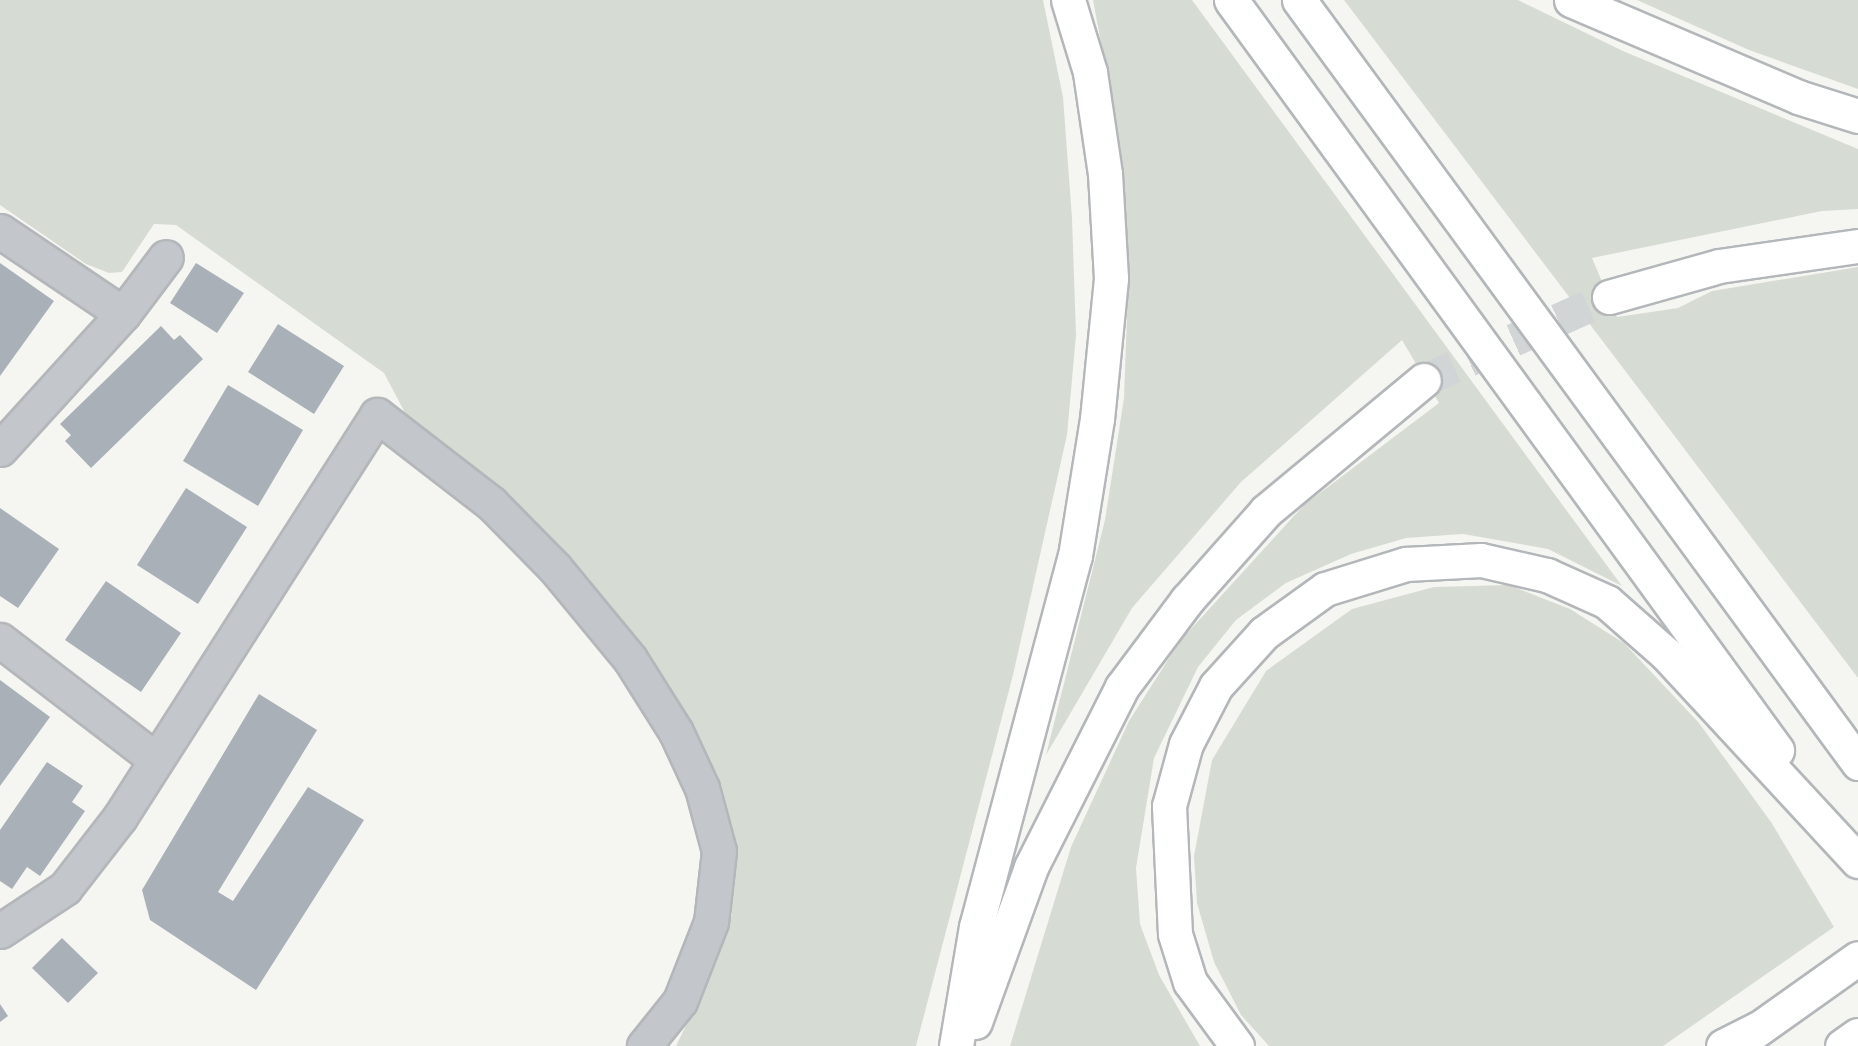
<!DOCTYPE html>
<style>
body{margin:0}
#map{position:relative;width:1858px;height:1046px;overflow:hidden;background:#f5f6f2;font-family:Roboto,sans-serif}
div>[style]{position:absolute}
.green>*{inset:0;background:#d6dcd3}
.building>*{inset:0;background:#a9b0b7}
.motorway-tunnel>*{height:33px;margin-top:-16.5px;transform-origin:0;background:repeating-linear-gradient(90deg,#d1d5d6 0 33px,transparent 0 49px)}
.roads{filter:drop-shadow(2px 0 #b4b7ba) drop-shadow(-2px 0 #b4b7ba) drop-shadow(0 2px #b4b7ba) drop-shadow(0 -2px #b4b7ba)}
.minor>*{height:33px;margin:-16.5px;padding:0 16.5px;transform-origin:16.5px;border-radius:16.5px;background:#c3c6ca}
.trunk>*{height:33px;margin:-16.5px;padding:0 16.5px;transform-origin:16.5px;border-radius:16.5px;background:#fff}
.motorway>*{height:33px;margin:-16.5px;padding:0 16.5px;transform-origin:16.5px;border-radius:16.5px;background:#fff}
span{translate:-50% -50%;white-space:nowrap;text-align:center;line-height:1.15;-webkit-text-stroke:6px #fff;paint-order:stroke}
</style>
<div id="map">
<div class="green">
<div style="clip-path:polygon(0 0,1043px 0,1063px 97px,1072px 218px,1076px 335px,1067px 435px,1013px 675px,916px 1046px,676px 1046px,717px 961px,732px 914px,732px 874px,614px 616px,542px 531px,476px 470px,412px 426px,384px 373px,176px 225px,154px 224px,122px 272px,109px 273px,86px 264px,0 205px)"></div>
<div style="clip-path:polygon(1093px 0,1192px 0,1622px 586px,1548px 549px,1463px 534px,1406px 538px,1351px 554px,1286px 583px,1236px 620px,1198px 667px,1154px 758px,1136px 868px,1140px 924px,1159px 975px,1200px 1046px,1010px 1046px,1071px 847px,1129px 721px,1180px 641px,1304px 505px,1439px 403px,1402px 340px,1241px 482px,1132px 608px,1046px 755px,1105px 520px,1124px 398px,1128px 287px,1121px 150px)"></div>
<div style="clip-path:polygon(1344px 0,1518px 0,1623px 51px,1858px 149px,1858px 209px,1822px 211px,1592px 258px,1617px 317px,1678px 308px,1712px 291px,1858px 267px,1858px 678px)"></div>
<div style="clip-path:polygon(1637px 0,1858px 0,1858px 89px,1749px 50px)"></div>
<div style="clip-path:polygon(1509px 585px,1570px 609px,1624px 643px,1699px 723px,1771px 822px,1834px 927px,1663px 1046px,1269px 1046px,1241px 1015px,1214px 962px,1197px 903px,1194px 856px,1212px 760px,1266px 671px,1352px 609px,1434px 587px)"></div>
</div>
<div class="building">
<div style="clip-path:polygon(0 263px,54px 301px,0 376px)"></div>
<div style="clip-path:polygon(196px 263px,244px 293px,217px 333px,170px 303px)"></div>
<div style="clip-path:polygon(278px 324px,344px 366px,314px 414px,248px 372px)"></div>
<div style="clip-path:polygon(161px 326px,174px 340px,180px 335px,203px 359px,91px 468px,65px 441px,71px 435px,60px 424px)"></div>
<div style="clip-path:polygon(228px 385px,303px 430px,258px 506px,183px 461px)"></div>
<div style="clip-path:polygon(186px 488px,247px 527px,198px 604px,137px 565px)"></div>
<div style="clip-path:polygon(0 508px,59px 549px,18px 608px,0 596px)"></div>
<div style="clip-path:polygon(106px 581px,181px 633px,141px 692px,65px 640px)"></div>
<div style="clip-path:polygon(0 680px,50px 717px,0 786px)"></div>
<div style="clip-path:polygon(259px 694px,317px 730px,218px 892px,233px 901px,308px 787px,364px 820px,256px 990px,150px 920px,142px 890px)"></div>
<div style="clip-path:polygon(47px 762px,83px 786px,72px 802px,85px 811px,40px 876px,27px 867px,12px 889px,0 881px,0 830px)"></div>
<div style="clip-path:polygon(62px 938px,98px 973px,68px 1003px,32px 968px)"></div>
<div style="clip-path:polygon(0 1004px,8px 1016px,0 1022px)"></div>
</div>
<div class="motorway-tunnel">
<div style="left:1424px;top:380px;width:203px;rotate:-24.2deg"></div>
</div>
<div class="roads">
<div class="minor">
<div style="left:0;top:231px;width:148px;rotate:34deg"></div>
<div style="left:0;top:449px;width:183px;rotate:-47.7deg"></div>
<div style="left:123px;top:314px;width:71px;rotate:-53deg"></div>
<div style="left:0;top:640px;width:195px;rotate:37.5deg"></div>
<div style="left:0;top:931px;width:78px;rotate:-33.5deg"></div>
<div style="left:65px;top:888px;width:90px;rotate:-52.2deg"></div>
<div style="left:120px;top:817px;width:477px;rotate:-57.4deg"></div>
<div style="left:377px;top:415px;width:144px;rotate:37.7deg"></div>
<div style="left:491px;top:503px;width:91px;rotate:45.4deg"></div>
<div style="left:555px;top:568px;width:118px;rotate:50.5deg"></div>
<div style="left:630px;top:659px;width:86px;rotate:57.8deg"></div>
<div style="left:676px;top:732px;width:62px;rotate:65.1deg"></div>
<div style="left:702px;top:788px;width:65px;rotate:74.9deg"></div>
<div style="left:719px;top:851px;width:71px;rotate:96.4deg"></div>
<div style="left:711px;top:922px;width:85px;rotate:111.4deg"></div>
<div style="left:680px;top:1001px;width:58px;rotate:128.7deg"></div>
</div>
<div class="trunk">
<div style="left:1737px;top:1044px;width:148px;rotate:-35.4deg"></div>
<div style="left:1842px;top:1046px;width:19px;rotate:-35deg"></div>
</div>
<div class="motorway">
<div style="left:1231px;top:0;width:928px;rotate:53.95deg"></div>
<div style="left:1299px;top:0;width:946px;rotate:53.77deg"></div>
<div style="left:1571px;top:0;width:247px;rotate:23.1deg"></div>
<div style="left:1798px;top:97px;width:63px;rotate:17.6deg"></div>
<div style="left:1609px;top:297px;width:114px;rotate:-15.7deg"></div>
<div style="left:1719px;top:266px;width:140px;rotate:-8.2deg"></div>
<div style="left:975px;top:1022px;width:165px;rotate:-70.1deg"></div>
<div style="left:1031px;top:867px;width:202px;rotate:-63.2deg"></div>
<div style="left:1122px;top:687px;width:109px;rotate:-53.2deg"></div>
<div style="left:1187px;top:600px;width:119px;rotate:-48.4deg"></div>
<div style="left:1266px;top:511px;width:205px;rotate:-39.7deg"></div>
<div style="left:956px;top:1046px;width:121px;rotate:-80.5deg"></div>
<div style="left:976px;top:927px;width:384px;rotate:-75.1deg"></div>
<div style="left:1075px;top:556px;width:139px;rotate:-80.9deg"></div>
<div style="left:1097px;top:419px;width:142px;rotate:-84.3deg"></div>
<div style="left:1111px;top:278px;width:104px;rotate:-93.3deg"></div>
<div style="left:1105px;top:174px;width:103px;rotate:-98.4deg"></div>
<div style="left:1090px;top:72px;width:75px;rotate:-107deg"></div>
<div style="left:1237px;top:1046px;width:79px;rotate:-126.3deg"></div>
<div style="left:1190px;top:982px;width:50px;rotate:-107.4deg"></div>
<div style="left:1175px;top:934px;width:128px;rotate:-92.7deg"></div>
<div style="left:1169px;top:806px;width:64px;rotate:-74.7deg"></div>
<div style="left:1186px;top:744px;width:65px;rotate:-62.7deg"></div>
<div style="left:1216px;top:686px;width:72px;rotate:-47.8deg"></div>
<div style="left:1264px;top:633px;width:75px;rotate:-35.8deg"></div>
<div style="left:1325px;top:589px;width:85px;rotate:-17.2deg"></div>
<div style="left:1406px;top:564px;width:75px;rotate:-3.1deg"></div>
<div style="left:1481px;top:560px;width:68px;rotate:12.8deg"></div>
<div style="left:1547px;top:575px;width:66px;rotate:24.2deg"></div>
<div style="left:1607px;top:602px;width:79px;rotate:41.4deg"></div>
<div style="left:1666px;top:654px;width:282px;rotate:47.2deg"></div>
<div style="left:1723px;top:1046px;width:40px;rotate:-26.6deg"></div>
</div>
</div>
</div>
